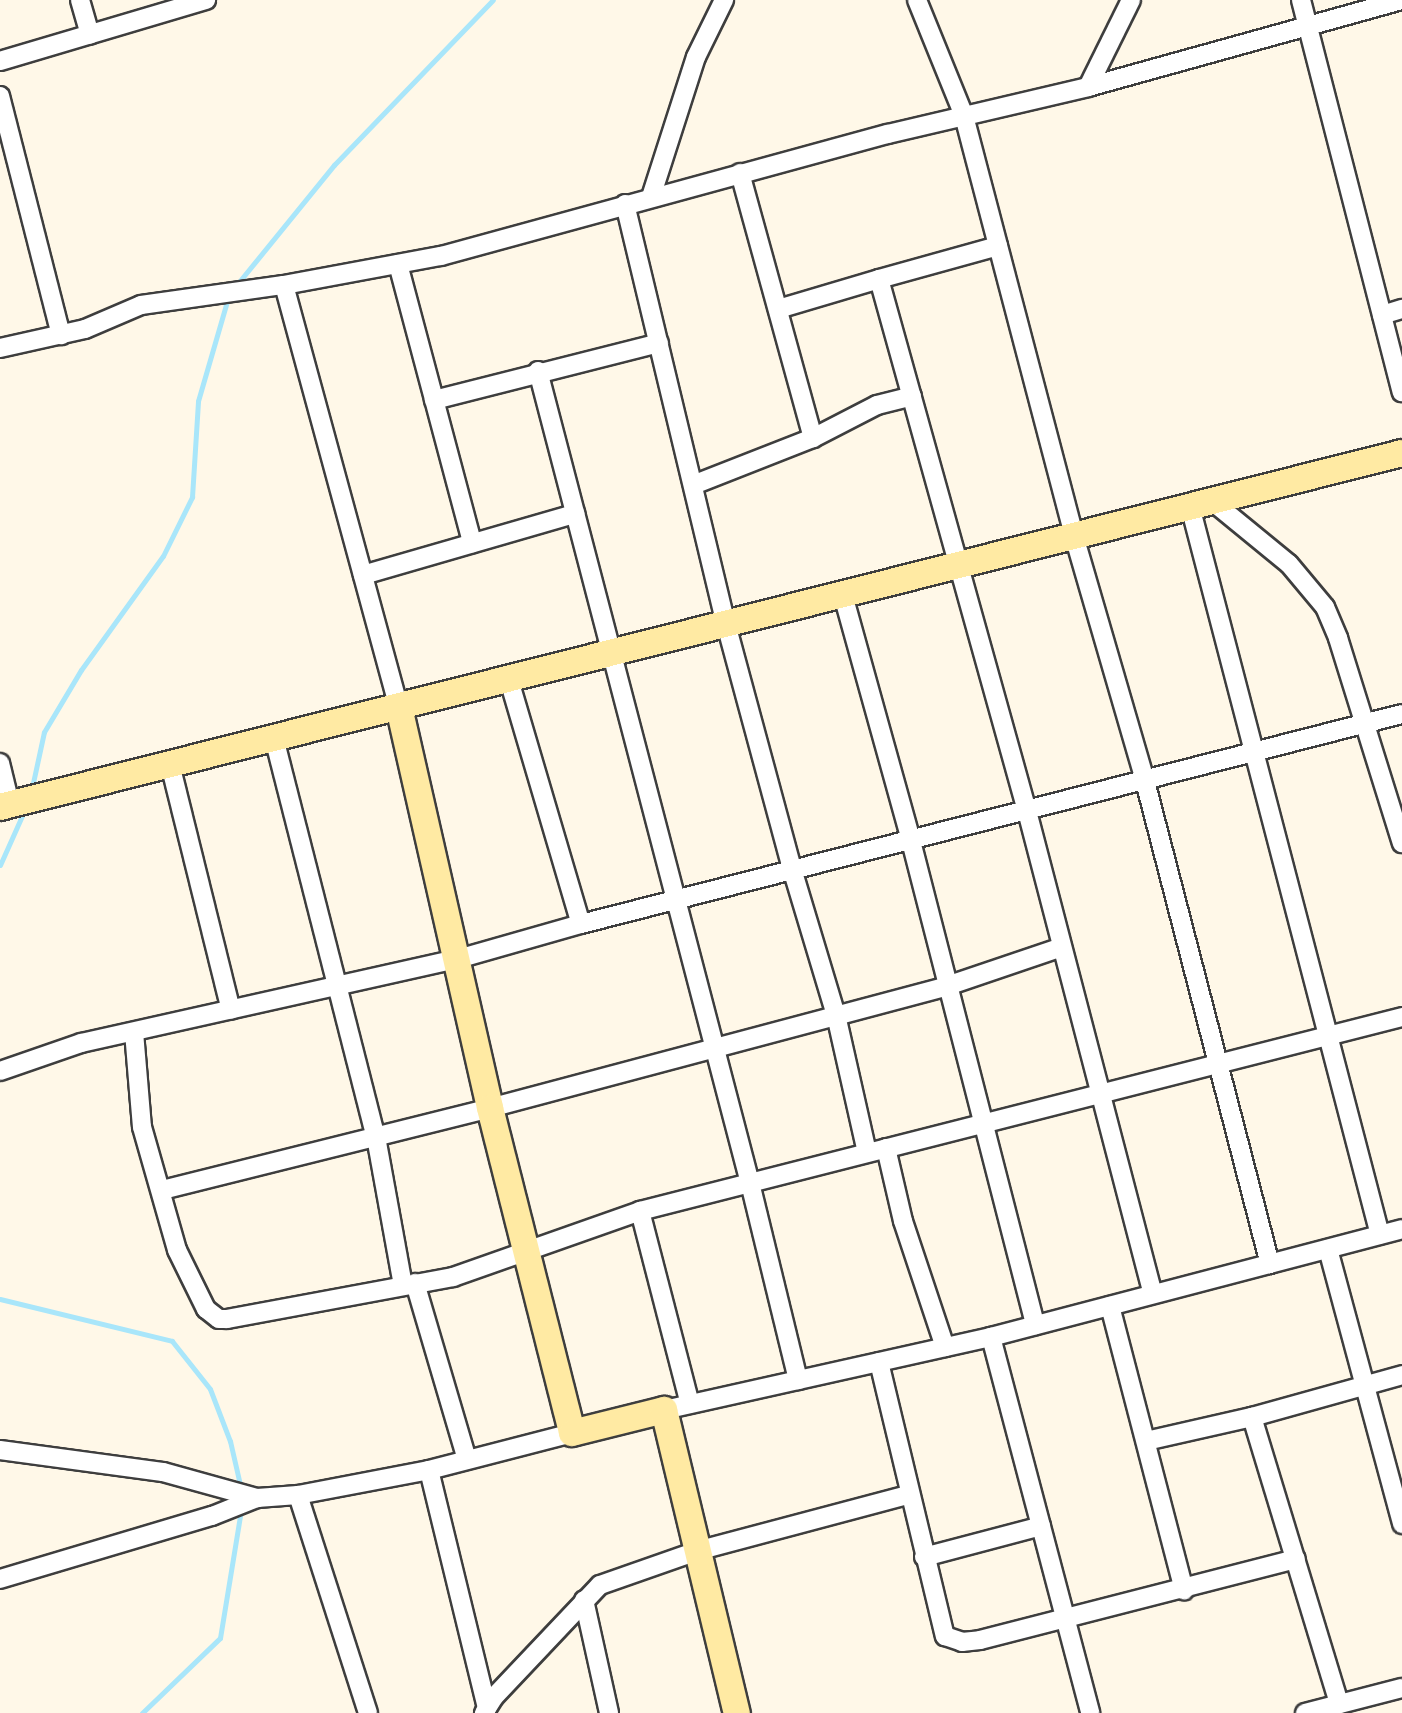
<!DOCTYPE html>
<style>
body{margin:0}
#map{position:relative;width:1402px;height:1713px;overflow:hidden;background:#fff8e8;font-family:Spectral,serif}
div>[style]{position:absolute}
.stream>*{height:5px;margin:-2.5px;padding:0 2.5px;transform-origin:2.5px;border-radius:2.5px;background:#a9e6fa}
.roads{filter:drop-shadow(2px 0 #3e3e3e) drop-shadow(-2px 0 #3e3e3e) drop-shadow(0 2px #3e3e3e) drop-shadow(0 -2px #3e3e3e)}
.street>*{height:18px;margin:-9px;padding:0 9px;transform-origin:9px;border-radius:9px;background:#fff}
.secondary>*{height:26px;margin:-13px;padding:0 13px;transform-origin:13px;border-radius:13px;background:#ffeaa3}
span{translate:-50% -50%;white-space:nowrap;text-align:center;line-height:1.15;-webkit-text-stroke:6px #fff;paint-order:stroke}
</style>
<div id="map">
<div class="stream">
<div style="left:234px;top:288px;width:159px;rotate:-50.9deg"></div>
<div style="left:334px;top:165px;width:229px;rotate:-46.1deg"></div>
<div style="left:31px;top:792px;width:61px;rotate:-77.8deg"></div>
<div style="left:44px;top:732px;width:72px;rotate:-59.2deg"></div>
<div style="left:81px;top:670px;width:140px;rotate:-54.3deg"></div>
<div style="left:163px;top:556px;width:66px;rotate:-63.8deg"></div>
<div style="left:192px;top:497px;width:96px;rotate:-86.4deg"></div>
<div style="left:198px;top:401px;width:107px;rotate:-73.8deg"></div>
<div style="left:0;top:865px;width:61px;rotate:-65.9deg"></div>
<div style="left:0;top:1299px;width:177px;rotate:13.7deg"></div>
<div style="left:172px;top:1341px;width:61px;rotate:51.6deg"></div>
<div style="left:210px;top:1389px;width:56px;rotate:69deg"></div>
<div style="left:230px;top:1441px;width:49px;rotate:77.1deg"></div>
<div style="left:142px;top:1713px;width:108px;rotate:-43.9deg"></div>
<div style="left:220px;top:1638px;width:130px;rotate:-80.7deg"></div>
</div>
<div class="roads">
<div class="street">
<div style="left:80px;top:0;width:36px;rotate:74deg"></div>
<div style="left:917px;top:0;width:125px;rotate:67.9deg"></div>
<div style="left:964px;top:116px;width:434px;rotate:75.3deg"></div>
<div style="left:1074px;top:536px;width:255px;rotate:73.8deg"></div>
<div style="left:1145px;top:781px;width:499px;rotate:75.5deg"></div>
<div style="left:1301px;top:0;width:405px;rotate:75.6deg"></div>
<div style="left:0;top:61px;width:215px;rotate:-16.5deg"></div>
<div style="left:1088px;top:87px;width:97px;rotate:-63.7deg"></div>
<div style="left:0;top:96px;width:247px;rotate:75.7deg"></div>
<div style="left:740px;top:173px;width:275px;rotate:74.6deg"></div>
<div style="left:651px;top:197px;width:147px;rotate:-72.2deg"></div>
<div style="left:696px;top:57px;width:64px;rotate:-63.8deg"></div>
<div style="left:625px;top:204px;width:432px;rotate:76.5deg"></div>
<div style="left:726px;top:624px;width:257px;rotate:74.9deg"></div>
<div style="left:793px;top:872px;width:149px;rotate:73.3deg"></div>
<div style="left:836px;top:1015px;width:141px;rotate:77.3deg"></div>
<div style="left:998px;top:246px;width:123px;rotate:164.5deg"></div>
<div style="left:879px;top:279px;width:552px;rotate:74.45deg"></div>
<div style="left:1027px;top:811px;width:499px;rotate:75.4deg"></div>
<div style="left:398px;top:264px;width:289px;rotate:75.1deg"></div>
<div style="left:284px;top:285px;width:437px;rotate:74.8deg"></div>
<div style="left:778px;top:309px;width:105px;rotate:-16.5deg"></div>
<div style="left:1382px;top:315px;width:21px;rotate:-17deg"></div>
<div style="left:0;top:348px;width:87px;rotate:-12.6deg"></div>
<div style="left:85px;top:329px;width:61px;rotate:-23.2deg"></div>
<div style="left:141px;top:305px;width:144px;rotate:-8deg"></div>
<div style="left:284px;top:285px;width:160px;rotate:-10.5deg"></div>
<div style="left:441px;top:256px;width:463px;rotate:-15.3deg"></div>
<div style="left:888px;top:134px;width:205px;rotate:-13.2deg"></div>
<div style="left:1088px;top:87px;width:326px;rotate:-15.5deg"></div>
<div style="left:538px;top:371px;width:839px;rotate:75.37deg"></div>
<div style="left:750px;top:1183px;width:203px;rotate:76.3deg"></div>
<div style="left:434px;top:400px;width:232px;rotate:-14.2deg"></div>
<div style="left:693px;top:485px;width:129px;rotate:-21.4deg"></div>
<div style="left:813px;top:438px;width:72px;rotate:-27.3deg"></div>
<div style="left:877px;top:405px;width:36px;rotate:-14deg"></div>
<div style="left:1212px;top:501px;width:99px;rotate:39.3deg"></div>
<div style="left:1289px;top:564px;width:56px;rotate:50.1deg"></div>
<div style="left:1325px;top:607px;width:34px;rotate:67deg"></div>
<div style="left:1338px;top:638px;width:215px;rotate:72.7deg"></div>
<div style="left:1190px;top:506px;width:753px;rotate:75.39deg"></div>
<div style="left:363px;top:575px;width:221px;rotate:-16.1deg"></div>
<div style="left:843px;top:595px;width:255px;rotate:74.5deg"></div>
<div style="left:911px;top:841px;width:500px;rotate:75.6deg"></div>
<div style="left:509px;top:680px;width:254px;rotate:73.6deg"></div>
<div style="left:274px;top:738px;width:412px;rotate:75.7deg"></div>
<div style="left:376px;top:1137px;width:150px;rotate:79.7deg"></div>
<div style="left:0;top:763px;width:42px;rotate:76.3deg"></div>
<div style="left:170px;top:764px;width:253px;rotate:76.1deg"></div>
<div style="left:134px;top:1032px;width:95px;rotate:85.2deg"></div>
<div style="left:142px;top:1127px;width:128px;rotate:74.1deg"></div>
<div style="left:177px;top:1250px;width:66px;rotate:63.8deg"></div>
<div style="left:206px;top:1309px;width:16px;rotate:38deg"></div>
<div style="left:219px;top:1319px;width:8px"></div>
<div style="left:227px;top:1319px;width:230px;rotate:-10.5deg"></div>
<div style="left:453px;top:1277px;width:198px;rotate:-19.4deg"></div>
<div style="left:640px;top:1211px;width:786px;rotate:-14.28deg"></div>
<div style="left:0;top:1071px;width:86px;rotate:-19.1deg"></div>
<div style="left:81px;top:1043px;width:386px;rotate:-12.6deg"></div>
<div style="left:458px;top:959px;width:128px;rotate:-15.9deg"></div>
<div style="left:581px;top:924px;width:847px;rotate:-14.35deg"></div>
<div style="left:886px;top:1148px;width:75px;rotate:76.9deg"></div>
<div style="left:903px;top:1221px;width:133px;rotate:71.6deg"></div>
<div style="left:162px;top:1190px;width:338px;rotate:-14deg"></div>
<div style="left:490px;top:1108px;width:473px;rotate:-14.9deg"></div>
<div style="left:947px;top:986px;width:121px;rotate:-18.7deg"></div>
<div style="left:640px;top:1211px;width:199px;rotate:75.5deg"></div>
<div style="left:1328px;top:1249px;width:285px;rotate:74.9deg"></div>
<div style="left:415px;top:1283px;width:184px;rotate:73.6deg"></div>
<div style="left:1110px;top:1306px;width:294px;rotate:75.4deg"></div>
<div style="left:991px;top:1337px;width:389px;rotate:75.2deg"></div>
<div style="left:879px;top:1362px;width:282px;rotate:76.5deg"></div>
<div style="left:945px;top:1636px;width:18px;rotate:19deg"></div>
<div style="left:962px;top:1642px;width:18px;rotate:-6deg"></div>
<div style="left:980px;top:1640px;width:326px;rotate:-14.4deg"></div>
<div style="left:664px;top:1410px;width:335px;rotate:-12.6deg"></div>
<div style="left:991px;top:1337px;width:425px;rotate:-14.7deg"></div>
<div style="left:1252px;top:1417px;width:300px;rotate:73.1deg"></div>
<div style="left:1146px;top:1441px;width:109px;rotate:-12.8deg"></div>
<div style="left:1252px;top:1417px;width:156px;rotate:-15.6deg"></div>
<div style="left:0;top:1450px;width:164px;rotate:7.7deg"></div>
<div style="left:163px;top:1472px;width:98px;rotate:15.5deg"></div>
<div style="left:257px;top:1498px;width:41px;rotate:-4.2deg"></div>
<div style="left:298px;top:1495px;width:133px;rotate:-10.8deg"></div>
<div style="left:429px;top:1470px;width:148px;rotate:-14.5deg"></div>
<div style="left:429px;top:1470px;width:245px;rotate:76.3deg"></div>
<div style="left:298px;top:1495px;width:229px;rotate:72.2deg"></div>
<div style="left:924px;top:1557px;width:121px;rotate:-14.8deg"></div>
<div style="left:0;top:1579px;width:221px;rotate:-16.6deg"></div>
<div style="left:212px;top:1516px;width:48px;rotate:-21.8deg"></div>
<div style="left:584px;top:1600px;width:116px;rotate:77.5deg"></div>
<div style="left:484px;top:1713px;width:19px;rotate:-58deg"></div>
<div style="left:494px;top:1697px;width:154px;rotate:-46.6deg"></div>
<div style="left:600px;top:1585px;width:103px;rotate:-19.3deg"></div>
<div style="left:697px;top:1551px;width:218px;rotate:-14.9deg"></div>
<div style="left:1305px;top:1713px;width:100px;rotate:-14.5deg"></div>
</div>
<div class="secondary">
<div style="left:399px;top:707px;width:411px;rotate:77.2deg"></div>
<div style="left:490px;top:1108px;width:335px;rotate:75.8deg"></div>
<div style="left:572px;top:1433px;width:95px;rotate:-14deg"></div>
<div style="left:664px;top:1410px;width:312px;rotate:76.5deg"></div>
<div style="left:0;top:807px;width:1446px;rotate:-14.17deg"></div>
</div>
</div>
</div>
